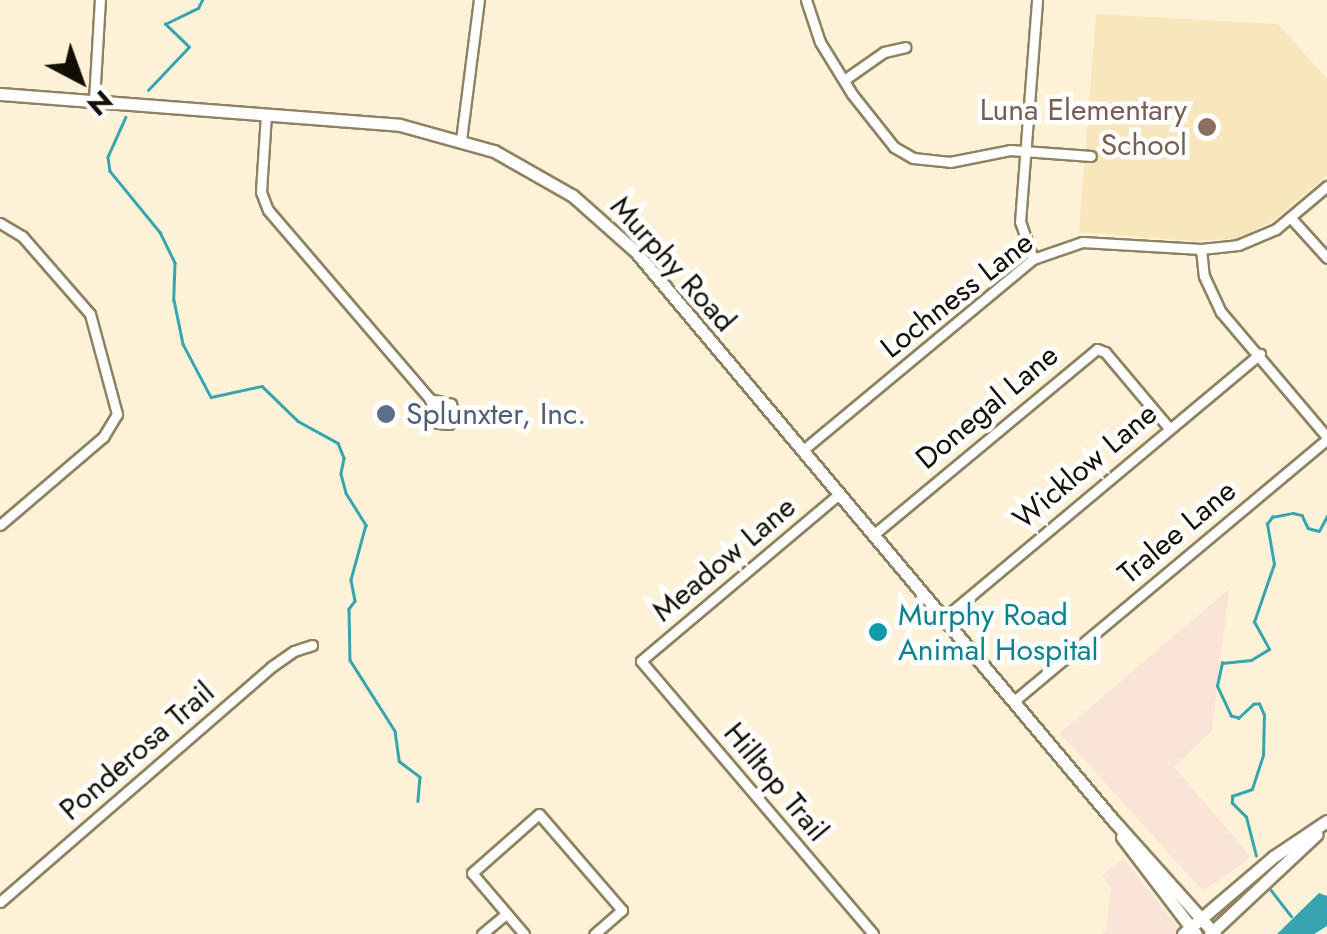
<!DOCTYPE html>
<style>
body{margin:0}
#map{position:relative;width:1327px;height:934px;overflow:hidden;background:#fdf2d7;font-family:Jost,sans-serif}
div>[style]{position:absolute}
.commercial>*{inset:0;background:#fae4d7}
.built>*{inset:0;background:#f8e7bd}
.water>*{inset:0;background:#36a5b0}
.stream>*{height:2.5px;margin:-1.25px;padding:0 1.25px;transform-origin:1.25px;border-radius:1.25px;background:#36a5b0}
.roads{filter:drop-shadow(2px 0 #8f8263) drop-shadow(-2px 0 #8f8263) drop-shadow(0 2px #8f8263) drop-shadow(0 -2px #8f8263)}
.minor>*{height:9px;margin:-4.5px;padding:0 4.5px;transform-origin:4.5px;border-radius:4.5px;background:#fff}
.major>*{height:11px;margin:-5.5px;padding:0 5.5px;transform-origin:5.5px;border-radius:5.5px;background:#fff}
.dots>*{width:28px;height:28px;translate:-50% -50%;box-sizing:border-box;border:5px solid #fff;border-radius:50%}
span{translate:-50% -50%;white-space:nowrap;text-align:center;line-height:1.15;-webkit-text-stroke:9px #fff;paint-order:stroke}
.education-label{font-size:30px;color:#785e54}
.right{translate:-100% -50%;text-align:right}
.street-label{font-size:30px;color:#140f04}
.service-label{font-size:30px;color:#4e5e75}
.left{translate:0 -50%;text-align:left}
.culture-label{font-size:30px;color:#0d838f}
.north{position:absolute;left:30px;top:30px;width:100px;height:100px;-webkit-text-stroke:8px #fff;paint-order:stroke;rotate:139deg;font-size:28px;font-weight:700;line-height:40px;text-align:center;color:#140f04}
.north::after{content:'';display:block;margin:auto;width:35px;height:45px;background:#140f04;clip-path:polygon(50% 0,100% 100%,50% 72%,0 100%)}
</style>
<div id="map">
<div class="commercial">
<div style="clip-path:polygon(1229px 589px,1212px 731px,1174px 767px,1251px 857px,1203px 891px,1060px 733px)"></div>
<div style="clip-path:polygon(1123px 858px,1180px 930px,1175px 934px,1101px 934px,1106px 929px,1111px 887px,1102px 876px)"></div>
</div>
<div class="built">
<div style="clip-path:polygon(1096px 14px,1278px 24px,1327px 79px,1327px 175px,1273px 221px,1238px 239px,1192px 241px,1079px 232px)"></div>
</div>
<div class="water">
<div style="clip-path:polygon(1319px 893px,1327px 896px,1327px 926px,1314px 934px,1277px 934px)"></div>
</div>
<div class="stream">
<div style="left:148px;top:90px;width:59px;rotate:-46.4deg"></div>
<div style="left:189px;top:47px;width:33px;rotate:-136deg"></div>
<div style="left:165px;top:24px;width:37px;rotate:-26deg"></div>
<div style="left:198px;top:8px;width:9px;rotate:-63deg"></div>
<div style="left:126px;top:117px;width:44px;rotate:114.2deg"></div>
<div style="left:108px;top:157px;width:14px;rotate:82deg"></div>
<div style="left:110px;top:171px;width:79px;rotate:50.7deg"></div>
<div style="left:160px;top:232px;width:34px;rotate:64deg"></div>
<div style="left:175px;top:263px;width:37px;rotate:92deg"></div>
<div style="left:174px;top:300px;width:45px;rotate:78.4deg"></div>
<div style="left:183px;top:344px;width:60px;rotate:62.2deg"></div>
<div style="left:211px;top:397px;width:52px;rotate:-12.2deg"></div>
<div style="left:262px;top:386px;width:50px;rotate:44.2deg"></div>
<div style="left:298px;top:421px;width:46px;rotate:28.8deg"></div>
<div style="left:338px;top:443px;width:16px;rotate:68deg"></div>
<div style="left:344px;top:458px;width:16px;rotate:101deg"></div>
<div style="left:341px;top:474px;width:20px;rotate:75deg"></div>
<div style="left:346px;top:493px;width:38px;rotate:58deg"></div>
<div style="left:366px;top:525px;width:57px;rotate:105.3deg"></div>
<div style="left:351px;top:580px;width:21px;rotate:79deg"></div>
<div style="left:355px;top:601px;width:10px;rotate:127deg"></div>
<div style="left:349px;top:609px;width:51px;rotate:88.9deg"></div>
<div style="left:350px;top:660px;width:84px;rotate:57.6deg"></div>
<div style="left:395px;top:731px;width:30px;rotate:82deg"></div>
<div style="left:399px;top:761px;width:26px;rotate:37deg"></div>
<div style="left:420px;top:777px;width:24px;rotate:95deg"></div>
<div style="left:1256px;top:856px;width:40px;rotate:-104.4deg"></div>
<div style="left:1246px;top:817px;width:20px;rotate:-135deg"></div>
<div style="left:1232px;top:803px;width:7px;rotate:-90deg"></div>
<div style="left:1232px;top:796px;width:21px;rotate:-19deg"></div>
<div style="left:1252px;top:789px;width:36px;rotate:-72deg"></div>
<div style="left:1263px;top:755px;width:40px;rotate:-88.6deg"></div>
<div style="left:1264px;top:715px;width:12px;rotate:-114deg"></div>
<div style="left:1259px;top:704px;width:5px;rotate:180deg"></div>
<div style="left:1254px;top:704px;width:21px;rotate:137deg"></div>
<div style="left:1239px;top:718px;width:8px;rotate:-166deg"></div>
<div style="left:1231px;top:716px;width:33px;rotate:-115deg"></div>
<div style="left:1217px;top:686px;width:24px;rotate:-78deg"></div>
<div style="left:1222px;top:663px;width:29px;rotate:-6deg"></div>
<div style="left:1251px;top:660px;width:21px;rotate:-31deg"></div>
<div style="left:1269px;top:649px;width:31px;rotate:-119deg"></div>
<div style="left:1254px;top:622px;width:61px;rotate:-71deg"></div>
<div style="left:1274px;top:564px;width:41px;rotate:-99.9deg"></div>
<div style="left:1267px;top:524px;width:9px;rotate:-54deg"></div>
<div style="left:1272px;top:517px;width:21px;rotate:-11deg"></div>
<div style="left:1293px;top:513px;width:9px;rotate:13deg"></div>
<div style="left:1302px;top:515px;width:14px;rotate:65deg"></div>
<div style="left:1308px;top:528px;width:11px;rotate:15deg"></div>
<div style="left:1319px;top:531px;width:17px;rotate:-62deg"></div>
<div style="left:1271px;top:890px;width:33px;rotate:52deg"></div>
</div>
<div class="roads">
<div class="minor">
<div style="left:806px;top:0;width:44px;rotate:71.6deg"></div>
<div style="left:820px;top:42px;width:61px;rotate:58.4deg"></div>
<div style="left:852px;top:94px;width:68px;rotate:51.6deg"></div>
<div style="left:894px;top:147px;width:22px;rotate:30deg"></div>
<div style="left:913px;top:158px;width:37px;rotate:6deg"></div>
<div style="left:950px;top:162px;width:61px;rotate:-11.3deg"></div>
<div style="left:1010px;top:150px;width:81px;rotate:4.2deg"></div>
<div style="left:844px;top:80px;width:49px;rotate:-35deg"></div>
<div style="left:884px;top:52px;width:22px;rotate:-13deg"></div>
<div style="left:94px;top:100px;width:100px;rotate:-86.6deg"></div>
<div style="left:266px;top:114px;width:78px;rotate:93.7deg"></div>
<div style="left:261px;top:192px;width:19px;rotate:69deg"></div>
<div style="left:268px;top:210px;width:249px;rotate:49.4deg"></div>
<div style="left:430px;top:399px;width:25px;rotate:72deg"></div>
<div style="left:438px;top:423px;width:11px;rotate:5deg"></div>
<div style="left:449px;top:424px;width:8px;rotate:-45deg"></div>
<div style="left:455px;top:418px;width:15px;rotate:-106deg"></div>
<div style="left:451px;top:404px;width:22px;rotate:-167deg"></div>
<div style="left:461px;top:140px;width:141px;rotate:-82.7deg"></div>
<div style="left:1290px;top:217px;width:55px;rotate:47.9deg"></div>
<div style="left:0;top:223px;width:26px;rotate:31deg"></div>
<div style="left:22px;top:236px;width:103px;rotate:48.9deg"></div>
<div style="left:90px;top:314px;width:104px;rotate:74.9deg"></div>
<div style="left:117px;top:414px;width:27px;rotate:121deg"></div>
<div style="left:103px;top:437px;width:135px;rotate:139.5deg"></div>
<div style="left:1201px;top:249px;width:27px;rotate:84deg"></div>
<div style="left:1204px;top:276px;width:40px;rotate:65deg"></div>
<div style="left:1221px;top:312px;width:164px;rotate:49.7deg"></div>
<div style="left:1033px;top:259px;width:39px;rotate:-109deg"></div>
<div style="left:1020px;top:222px;width:223px;rotate:-85.6deg"></div>
<div style="left:803px;top:450px;width:299px;rotate:-39.7deg"></div>
<div style="left:1033px;top:259px;width:52px;rotate:-19.1deg"></div>
<div style="left:1082px;top:242px;width:119px;rotate:3.4deg"></div>
<div style="left:1201px;top:249px;width:37px;rotate:-6deg"></div>
<div style="left:1238px;top:245px;width:41px;rotate:-22.8deg"></div>
<div style="left:1276px;top:229px;width:67px;rotate:-40.1deg"></div>
<div style="left:839px;top:494px;width:259px;rotate:139.9deg"></div>
<div style="left:641px;top:661px;width:358px;rotate:49.6deg"></div>
<div style="left:873px;top:535px;width:291px;rotate:-39.7deg"></div>
<div style="left:1097px;top:349px;width:9px;rotate:21deg"></div>
<div style="left:1105px;top:352px;width:99px;rotate:49.9deg"></div>
<div style="left:944px;top:618px;width:412px;rotate:-39.9deg"></div>
<div style="left:1014px;top:701px;width:408px;rotate:-39.9deg"></div>
<div style="left:0;top:902px;width:359px;rotate:-40.9deg"></div>
<div style="left:271px;top:667px;width:28px;rotate:-35deg"></div>
<div style="left:294px;top:651px;width:19px;rotate:-18deg"></div>
<div style="left:482px;top:934px;width:31px;rotate:-40deg"></div>
<div style="left:524px;top:934px;width:80px;rotate:-130.4deg"></div>
<div style="left:472px;top:873px;width:89px;rotate:-41.4deg"></div>
<div style="left:539px;top:814px;width:127px;rotate:49.2deg"></div>
<div style="left:622px;top:910px;width:37px;rotate:139deg"></div>
</div>
<div class="major">
<div style="left:0;top:94px;width:401px;rotate:4.4deg"></div>
<div style="left:400px;top:125px;width:98px;rotate:15.5deg"></div>
<div style="left:494px;top:151px;width:91px;rotate:29.7deg"></div>
<div style="left:573px;top:196px;width:84px;rotate:41.6deg"></div>
<div style="left:636px;top:252px;width:742px;rotate:49.98deg"></div>
<div style="left:1113px;top:820px;width:153px;rotate:48.2deg"></div>
<div style="left:1122px;top:837px;width:122px;rotate:52.7deg"></div>
<div style="left:1183px;top:934px;width:118px;rotate:-40.5deg"></div>
<div style="left:1273px;top:857px;width:65px;rotate:-33.7deg"></div>
<div style="left:1210px;top:934px;width:146px;rotate:-43.1deg"></div>
</div>
</div>
<div class="dots">
<div style="left:1207px;top:127px;background:#8d6e63"></div>
<div style="left:386px;top:414px;background:#5c6f8a"></div>
<div style="left:878px;top:632px;background:#0f9aa8"></div>
</div>
<div class="education-label">
<span class="right" style="left:1187px;top:127px">Luna Elementary<br>School</span>
</div>
<div class="street-label">
<span style="left:673px;top:264px;rotate:48deg">Murphy Road</span>
<span style="left:957px;top:295px;rotate:-38deg">Lochness Lane</span>
<span style="left:987px;top:407px;rotate:-40deg">Donegal Lane</span>
<span style="left:1085px;top:466px;rotate:-40deg">Wicklow Lane</span>
<span style="left:1177px;top:532px;rotate:-40deg">Tralee Lane</span>
<span style="left:724px;top:559px;rotate:-40deg">Meadow Lane</span>
<span style="left:137px;top:751px;rotate:-41deg">Ponderosa Trail</span>
<span style="left:776px;top:782px;rotate:50deg">Hilltop Trail</span>
</div>
<div class="service-label">
<span class="left" style="left:406px;top:414px">Splunxter, Inc.</span>
</div>
<div class="culture-label">
<span class="left" style="left:898px;top:632px">Murphy Road<br>Animal Hospital</span>
</div>
<div class="north">N</div>
</div>
